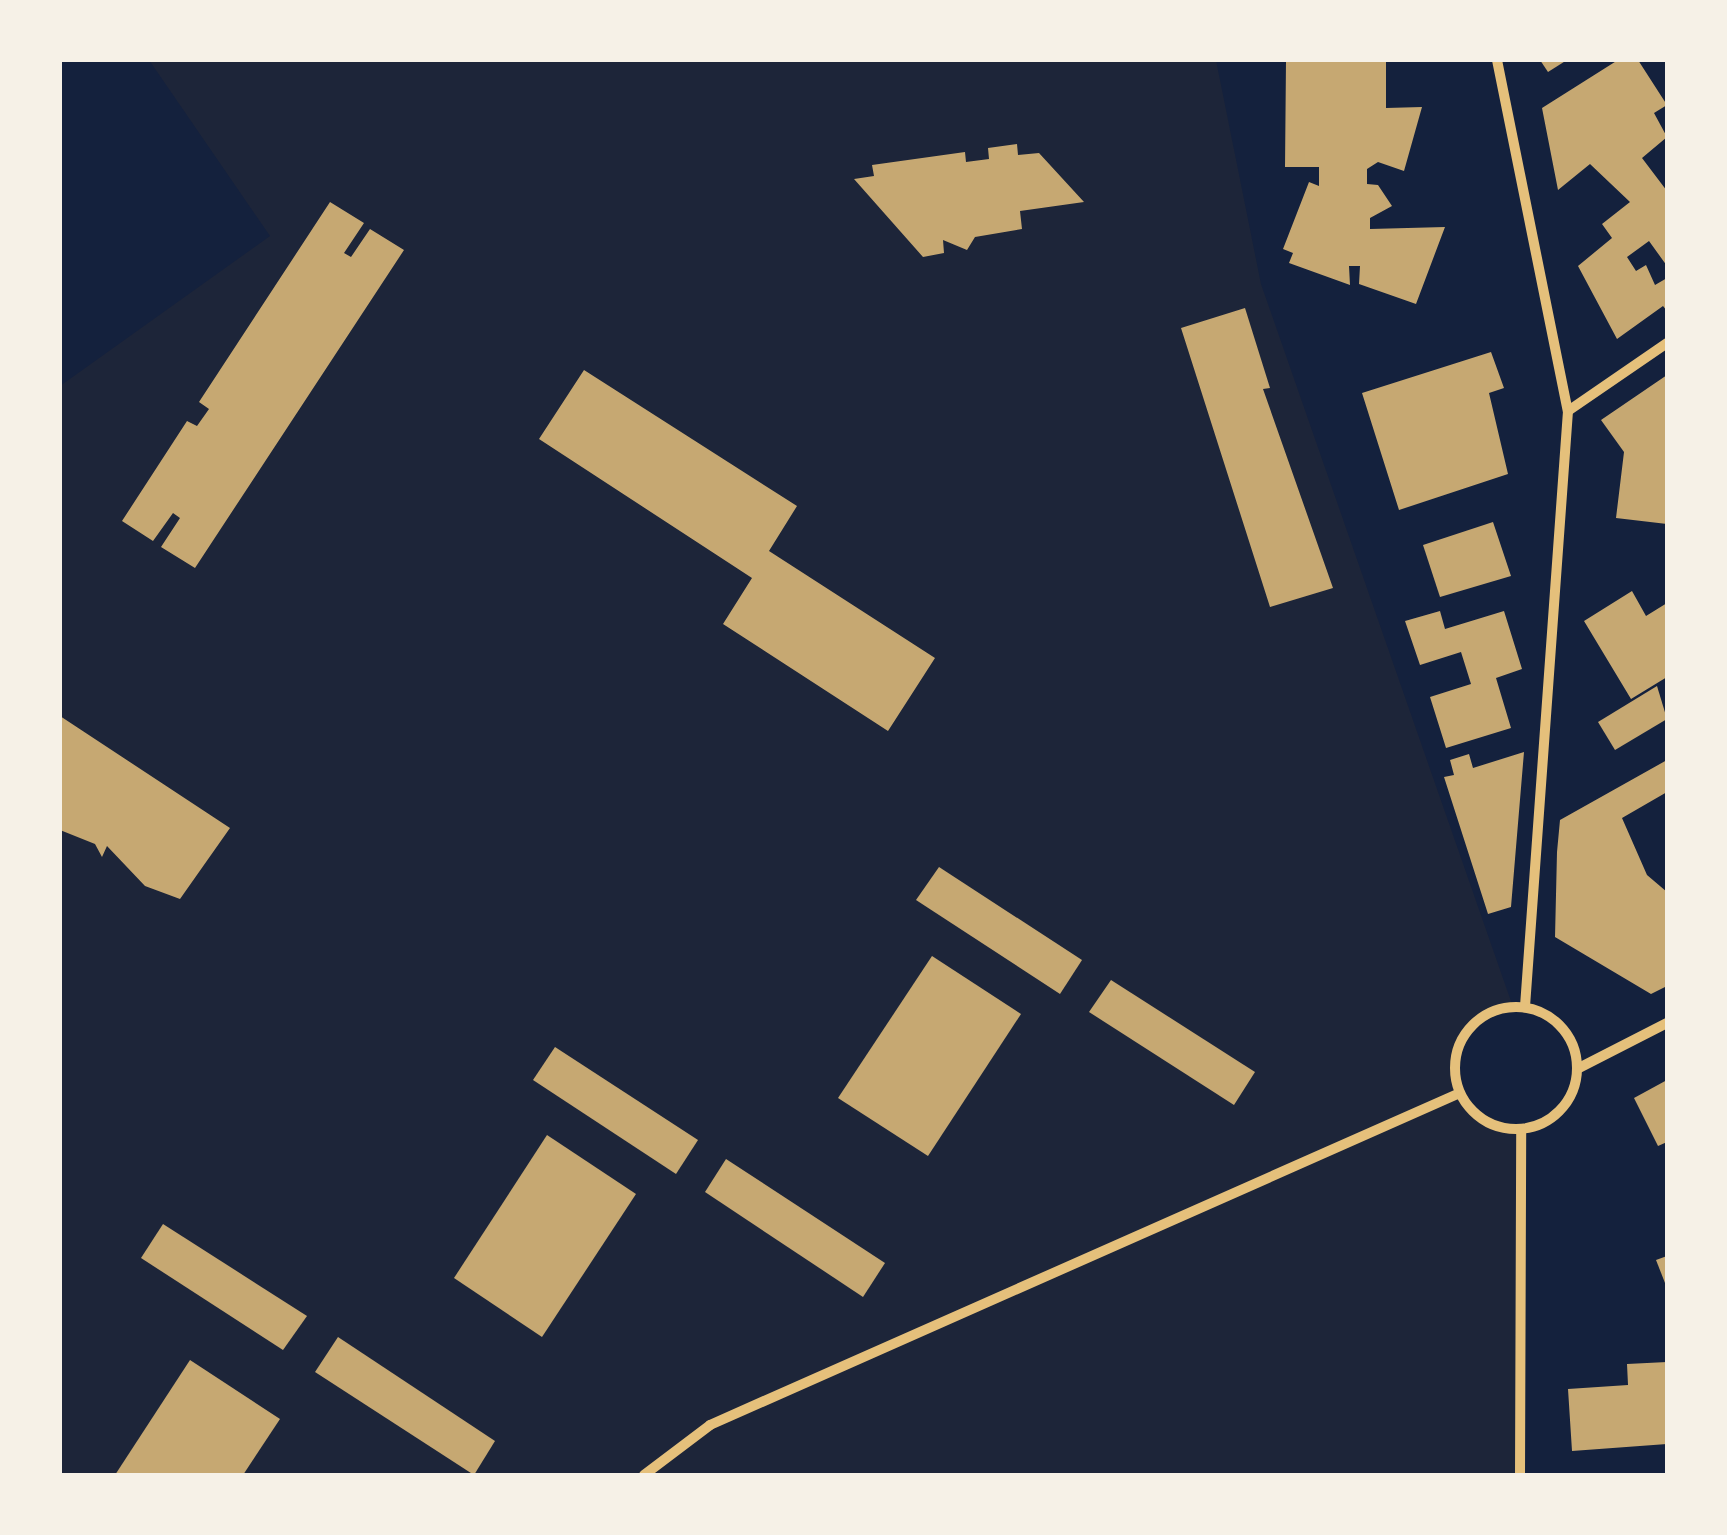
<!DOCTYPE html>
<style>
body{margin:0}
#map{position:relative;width:1727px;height:1535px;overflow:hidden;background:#14213d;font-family:Karla,sans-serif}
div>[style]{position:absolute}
.green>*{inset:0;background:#1d2539}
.building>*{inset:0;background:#c6a872}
.minor>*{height:10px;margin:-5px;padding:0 5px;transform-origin:5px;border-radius:5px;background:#e5c07b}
.minor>.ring{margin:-5px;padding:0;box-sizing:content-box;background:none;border:10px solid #e5c07b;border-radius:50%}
span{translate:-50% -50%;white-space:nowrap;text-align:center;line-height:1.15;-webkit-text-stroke:8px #f6f1e7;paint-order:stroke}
.frame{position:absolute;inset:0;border:62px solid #f6f1e7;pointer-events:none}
</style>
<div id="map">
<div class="green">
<div style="clip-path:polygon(149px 60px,1216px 60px,1261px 284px,1513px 1007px,1469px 1029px,1455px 1067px,1470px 1109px,1521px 1129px,1520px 1475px,60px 1475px,60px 386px,270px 236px)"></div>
</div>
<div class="building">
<div style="clip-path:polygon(1286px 60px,1386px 60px,1386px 108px,1422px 107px,1404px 171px,1378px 162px,1367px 169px,1367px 184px,1378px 185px,1392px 206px,1370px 218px,1370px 229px,1445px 227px,1416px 304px,1359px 284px,1360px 266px,1349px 266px,1350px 285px,1289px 263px,1293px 253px,1283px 249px,1309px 182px,1319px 186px,1319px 167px,1285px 167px)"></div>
<div style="clip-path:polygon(1540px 60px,1567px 60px,1548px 72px)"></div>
<div style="clip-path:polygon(1618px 60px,1638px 60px,1667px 105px,1654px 113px,1667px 137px,1642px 158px,1667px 191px,1667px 266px,1649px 241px,1627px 257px,1636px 271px,1646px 265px,1655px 285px,1667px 278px,1667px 311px,1663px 306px,1617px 339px,1578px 266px,1612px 238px,1602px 224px,1630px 202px,1590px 164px,1558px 190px,1542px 108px)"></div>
<div style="clip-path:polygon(1017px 144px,1018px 155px,1039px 153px,1084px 202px,1020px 211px,1022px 229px,975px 237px,967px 250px,943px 240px,944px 253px,923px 257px,854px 179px,874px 176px,872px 165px,965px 152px,966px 162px,989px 159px,988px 148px)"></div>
<div style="clip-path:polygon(330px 202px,364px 223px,344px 253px,351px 257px,370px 229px,404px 250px,195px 568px,161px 547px,180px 518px,173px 513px,153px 541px,122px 521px,187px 421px,197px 426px,209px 409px,199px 402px)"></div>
<div style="clip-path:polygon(1245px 308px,1270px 388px,1263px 389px,1333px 588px,1270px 607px,1181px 328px)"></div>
<div style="clip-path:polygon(1491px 352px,1504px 388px,1489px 393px,1508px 474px,1399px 510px,1362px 393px)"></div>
<div style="clip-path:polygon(584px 370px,797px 506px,769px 551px,935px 658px,888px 731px,723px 624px,752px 578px,539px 439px)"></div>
<div style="clip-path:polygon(1667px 375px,1667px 524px,1616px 518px,1624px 452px,1601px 420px)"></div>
<div style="clip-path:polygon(1493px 522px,1511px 576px,1440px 597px,1423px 545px)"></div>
<div style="clip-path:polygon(1632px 591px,1646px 616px,1667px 603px,1667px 677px,1631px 699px,1584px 621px)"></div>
<div style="clip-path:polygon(1440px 611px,1445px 629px,1504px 611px,1522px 669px,1496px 678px,1511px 728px,1446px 748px,1430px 697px,1471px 684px,1461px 652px,1420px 665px,1405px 621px)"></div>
<div style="clip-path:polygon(1657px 686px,1667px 719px,1615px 750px,1598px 722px)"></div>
<div style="clip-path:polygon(60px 716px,230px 828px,180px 899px,145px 886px,107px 846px,102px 857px,95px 844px,60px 830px)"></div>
<div style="clip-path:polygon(1524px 752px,1511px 907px,1488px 914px,1444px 777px,1454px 775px,1450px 760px,1469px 754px,1473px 768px)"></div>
<div style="clip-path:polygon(1667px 760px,1667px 792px,1622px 818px,1647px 875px,1667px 892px,1667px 986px,1651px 994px,1555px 937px,1557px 852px,1560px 820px)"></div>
<div style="clip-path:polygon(939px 867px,1082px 960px,1060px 994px,916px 900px)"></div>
<div style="clip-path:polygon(932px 956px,1021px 1014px,928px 1156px,838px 1098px)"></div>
<div style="clip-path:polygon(1111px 980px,1255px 1072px,1234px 1105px,1089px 1012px)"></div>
<div style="clip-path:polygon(555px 1047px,698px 1140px,676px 1174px,533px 1080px)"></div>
<div style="clip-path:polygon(1667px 1080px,1667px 1142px,1658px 1146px,1634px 1098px)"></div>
<div style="clip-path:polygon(547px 1135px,636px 1194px,542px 1337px,454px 1278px)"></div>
<div style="clip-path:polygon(726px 1159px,885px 1263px,863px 1297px,705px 1192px)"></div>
<div style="clip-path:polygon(163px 1224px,307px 1316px,283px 1350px,141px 1258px)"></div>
<div style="clip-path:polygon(1667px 1256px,1667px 1288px,1656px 1260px)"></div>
<div style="clip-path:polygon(338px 1337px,495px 1441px,474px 1475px,315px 1372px)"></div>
<div style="clip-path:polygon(190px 1360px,280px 1419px,243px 1475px,115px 1475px)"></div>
<div style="clip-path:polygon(1667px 1362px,1667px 1444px,1572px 1451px,1568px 1389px,1628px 1385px,1627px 1364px)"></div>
</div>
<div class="minor">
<div style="left:1497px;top:60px;width:358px;rotate:78.6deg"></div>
<div style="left:1568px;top:411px;width:598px;rotate:94.13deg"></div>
<div style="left:1568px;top:411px;width:120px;rotate:-34.5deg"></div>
<div class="ring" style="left:1455px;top:1007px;width:112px;height:112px"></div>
<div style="left:1577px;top:1069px;width:101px;rotate:-27.1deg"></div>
<div style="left:644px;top:1475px;width:83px;rotate:-37.1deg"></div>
<div style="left:710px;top:1425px;width:820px;rotate:-23.88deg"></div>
<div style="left:1520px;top:1475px;width:346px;rotate:-89.8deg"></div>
</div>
<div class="frame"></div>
</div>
